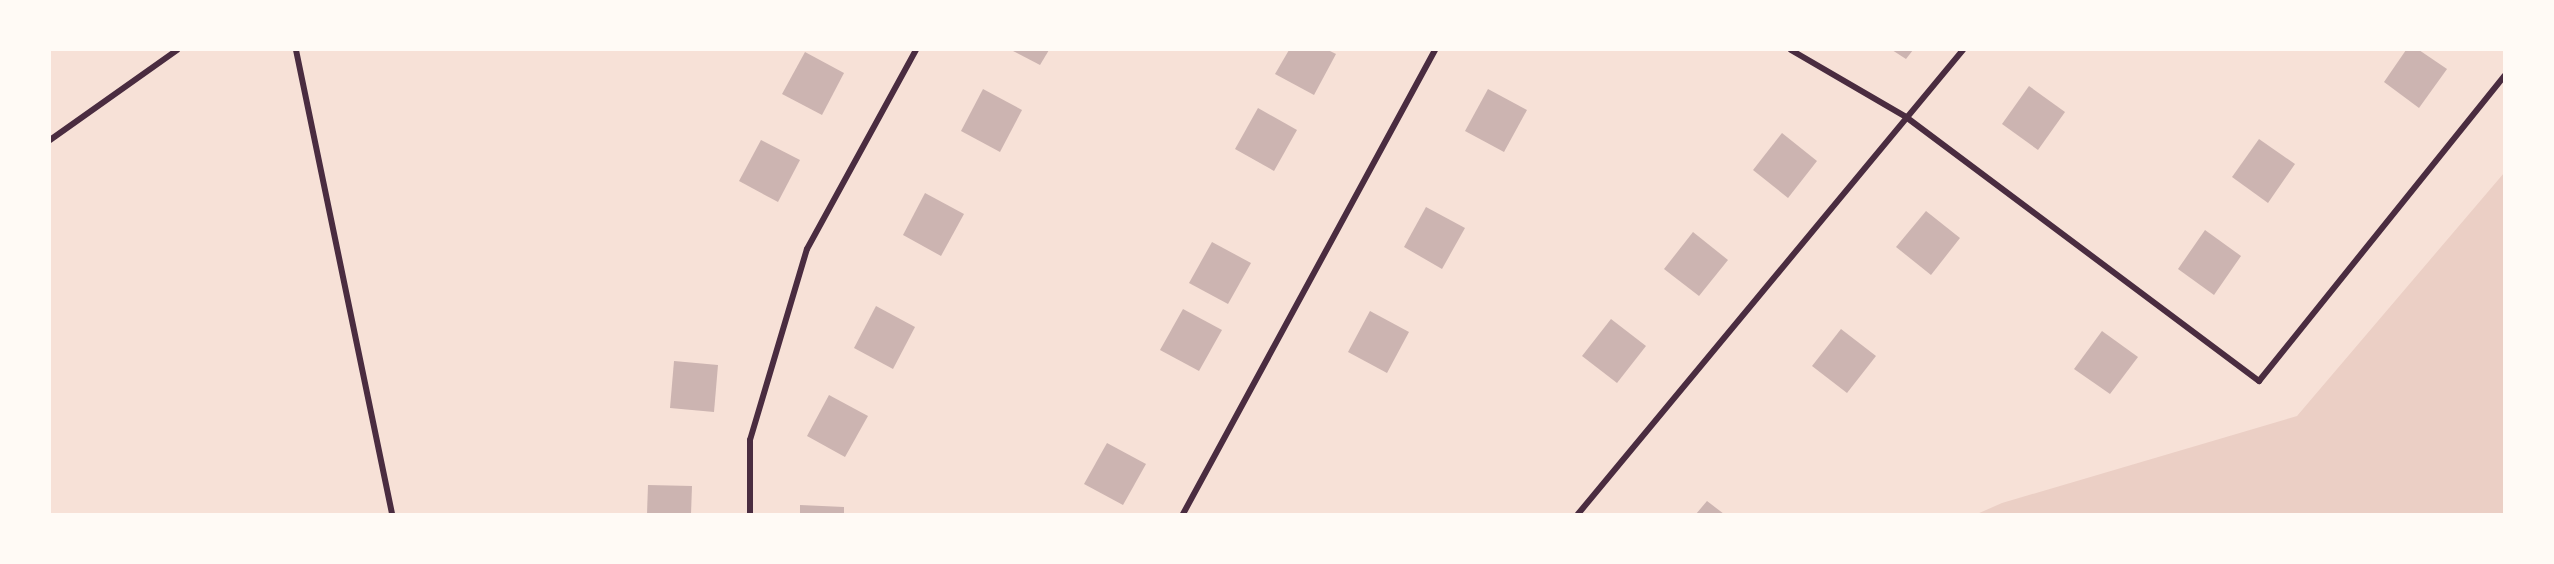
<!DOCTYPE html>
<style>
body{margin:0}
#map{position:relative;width:2554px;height:564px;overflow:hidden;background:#f7e1d7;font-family:"Fira Sans Condensed",sans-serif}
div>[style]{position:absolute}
.green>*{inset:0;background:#ebcfc5}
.building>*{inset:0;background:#ccb4b1}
.minor>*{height:6px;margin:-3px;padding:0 3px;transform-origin:3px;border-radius:3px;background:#4a2c40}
span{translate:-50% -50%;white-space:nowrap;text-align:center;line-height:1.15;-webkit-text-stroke:6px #fffaf5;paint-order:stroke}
.frame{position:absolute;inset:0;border:51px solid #fffaf5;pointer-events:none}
</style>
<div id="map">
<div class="green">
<div style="clip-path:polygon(2504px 173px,2504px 514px,1977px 514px,2002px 503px,2297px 416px)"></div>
</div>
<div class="building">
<div style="clip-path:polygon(1011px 50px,1049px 50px,1040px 65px)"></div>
<div style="clip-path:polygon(1289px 50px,1328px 50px,1336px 54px,1314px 95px,1275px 74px)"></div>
<div style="clip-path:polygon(1892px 50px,1913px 50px,1906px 59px)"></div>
<div style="clip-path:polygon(2406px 50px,2419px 50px,2447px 69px,2419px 108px,2384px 82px)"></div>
<div style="clip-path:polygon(805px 52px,844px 73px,822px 115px,782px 94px)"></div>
<div style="clip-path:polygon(2029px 86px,2065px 112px,2038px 150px,2002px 124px)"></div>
<div style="clip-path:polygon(983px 89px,1022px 110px,1000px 152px,961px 131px)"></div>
<div style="clip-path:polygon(1488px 89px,1527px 110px,1504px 152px,1465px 131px)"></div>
<div style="clip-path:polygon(1258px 108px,1297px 130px,1274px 171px,1235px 149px)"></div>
<div style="clip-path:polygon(1782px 133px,1817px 161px,1788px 198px,1753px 170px)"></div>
<div style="clip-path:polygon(2259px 139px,2295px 164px,2268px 203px,2232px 177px)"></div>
<div style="clip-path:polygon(761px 140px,800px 160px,778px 202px,739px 181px)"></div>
<div style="clip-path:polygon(925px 193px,964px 214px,941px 256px,903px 235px)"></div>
<div style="clip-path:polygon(1426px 207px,1465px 228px,1442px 269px,1404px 247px)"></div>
<div style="clip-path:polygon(1926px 211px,1960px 238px,1931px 275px,1896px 247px)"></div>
<div style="clip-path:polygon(2205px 230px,2241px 256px,2214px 295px,2178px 269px)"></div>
<div style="clip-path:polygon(1693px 232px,1728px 260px,1699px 296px,1664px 269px)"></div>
<div style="clip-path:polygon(1212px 242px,1251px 263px,1228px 304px,1189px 283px)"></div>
<div style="clip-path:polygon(876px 306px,915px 327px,893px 369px,854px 348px)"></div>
<div style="clip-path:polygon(1183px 309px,1222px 330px,1199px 371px,1160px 350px)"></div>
<div style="clip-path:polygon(1370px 311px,1409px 332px,1387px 373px,1348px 352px)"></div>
<div style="clip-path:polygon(1611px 319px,1646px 346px,1617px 383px,1582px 356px)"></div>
<div style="clip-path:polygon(1841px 329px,1876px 356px,1847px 393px,1812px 366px)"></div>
<div style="clip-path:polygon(2102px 331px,2138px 357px,2110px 394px,2074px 369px)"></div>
<div style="clip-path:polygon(674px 361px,718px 365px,714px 412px,670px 408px)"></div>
<div style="clip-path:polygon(829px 395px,868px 416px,845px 457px,807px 436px)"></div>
<div style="clip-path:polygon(1107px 443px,1146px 464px,1123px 505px,1084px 484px)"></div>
<div style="clip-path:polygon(648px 485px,692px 486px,691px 514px,647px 514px)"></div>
<div style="clip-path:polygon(1707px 501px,1724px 514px,1696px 514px)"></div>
<div style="clip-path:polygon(800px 505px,844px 507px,844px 514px,800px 514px)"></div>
</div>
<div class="minor">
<div style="left:296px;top:50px;width:474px;rotate:78.3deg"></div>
<div style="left:1791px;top:50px;width:133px;rotate:30.2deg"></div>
<div style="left:1906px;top:117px;width:441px;rotate:36.8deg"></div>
<div style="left:2259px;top:381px;width:391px;rotate:-51.2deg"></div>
<div style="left:50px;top:140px;width:156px;rotate:-35.3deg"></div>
<div style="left:750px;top:514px;width:74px;rotate:-90deg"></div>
<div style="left:750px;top:440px;width:199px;rotate:-73.4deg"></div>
<div style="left:807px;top:249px;width:227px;rotate:-61.3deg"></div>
<div style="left:1183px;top:514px;width:528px;rotate:-61.49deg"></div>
<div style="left:1578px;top:514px;width:603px;rotate:-50.32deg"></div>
</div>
<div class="frame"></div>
</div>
